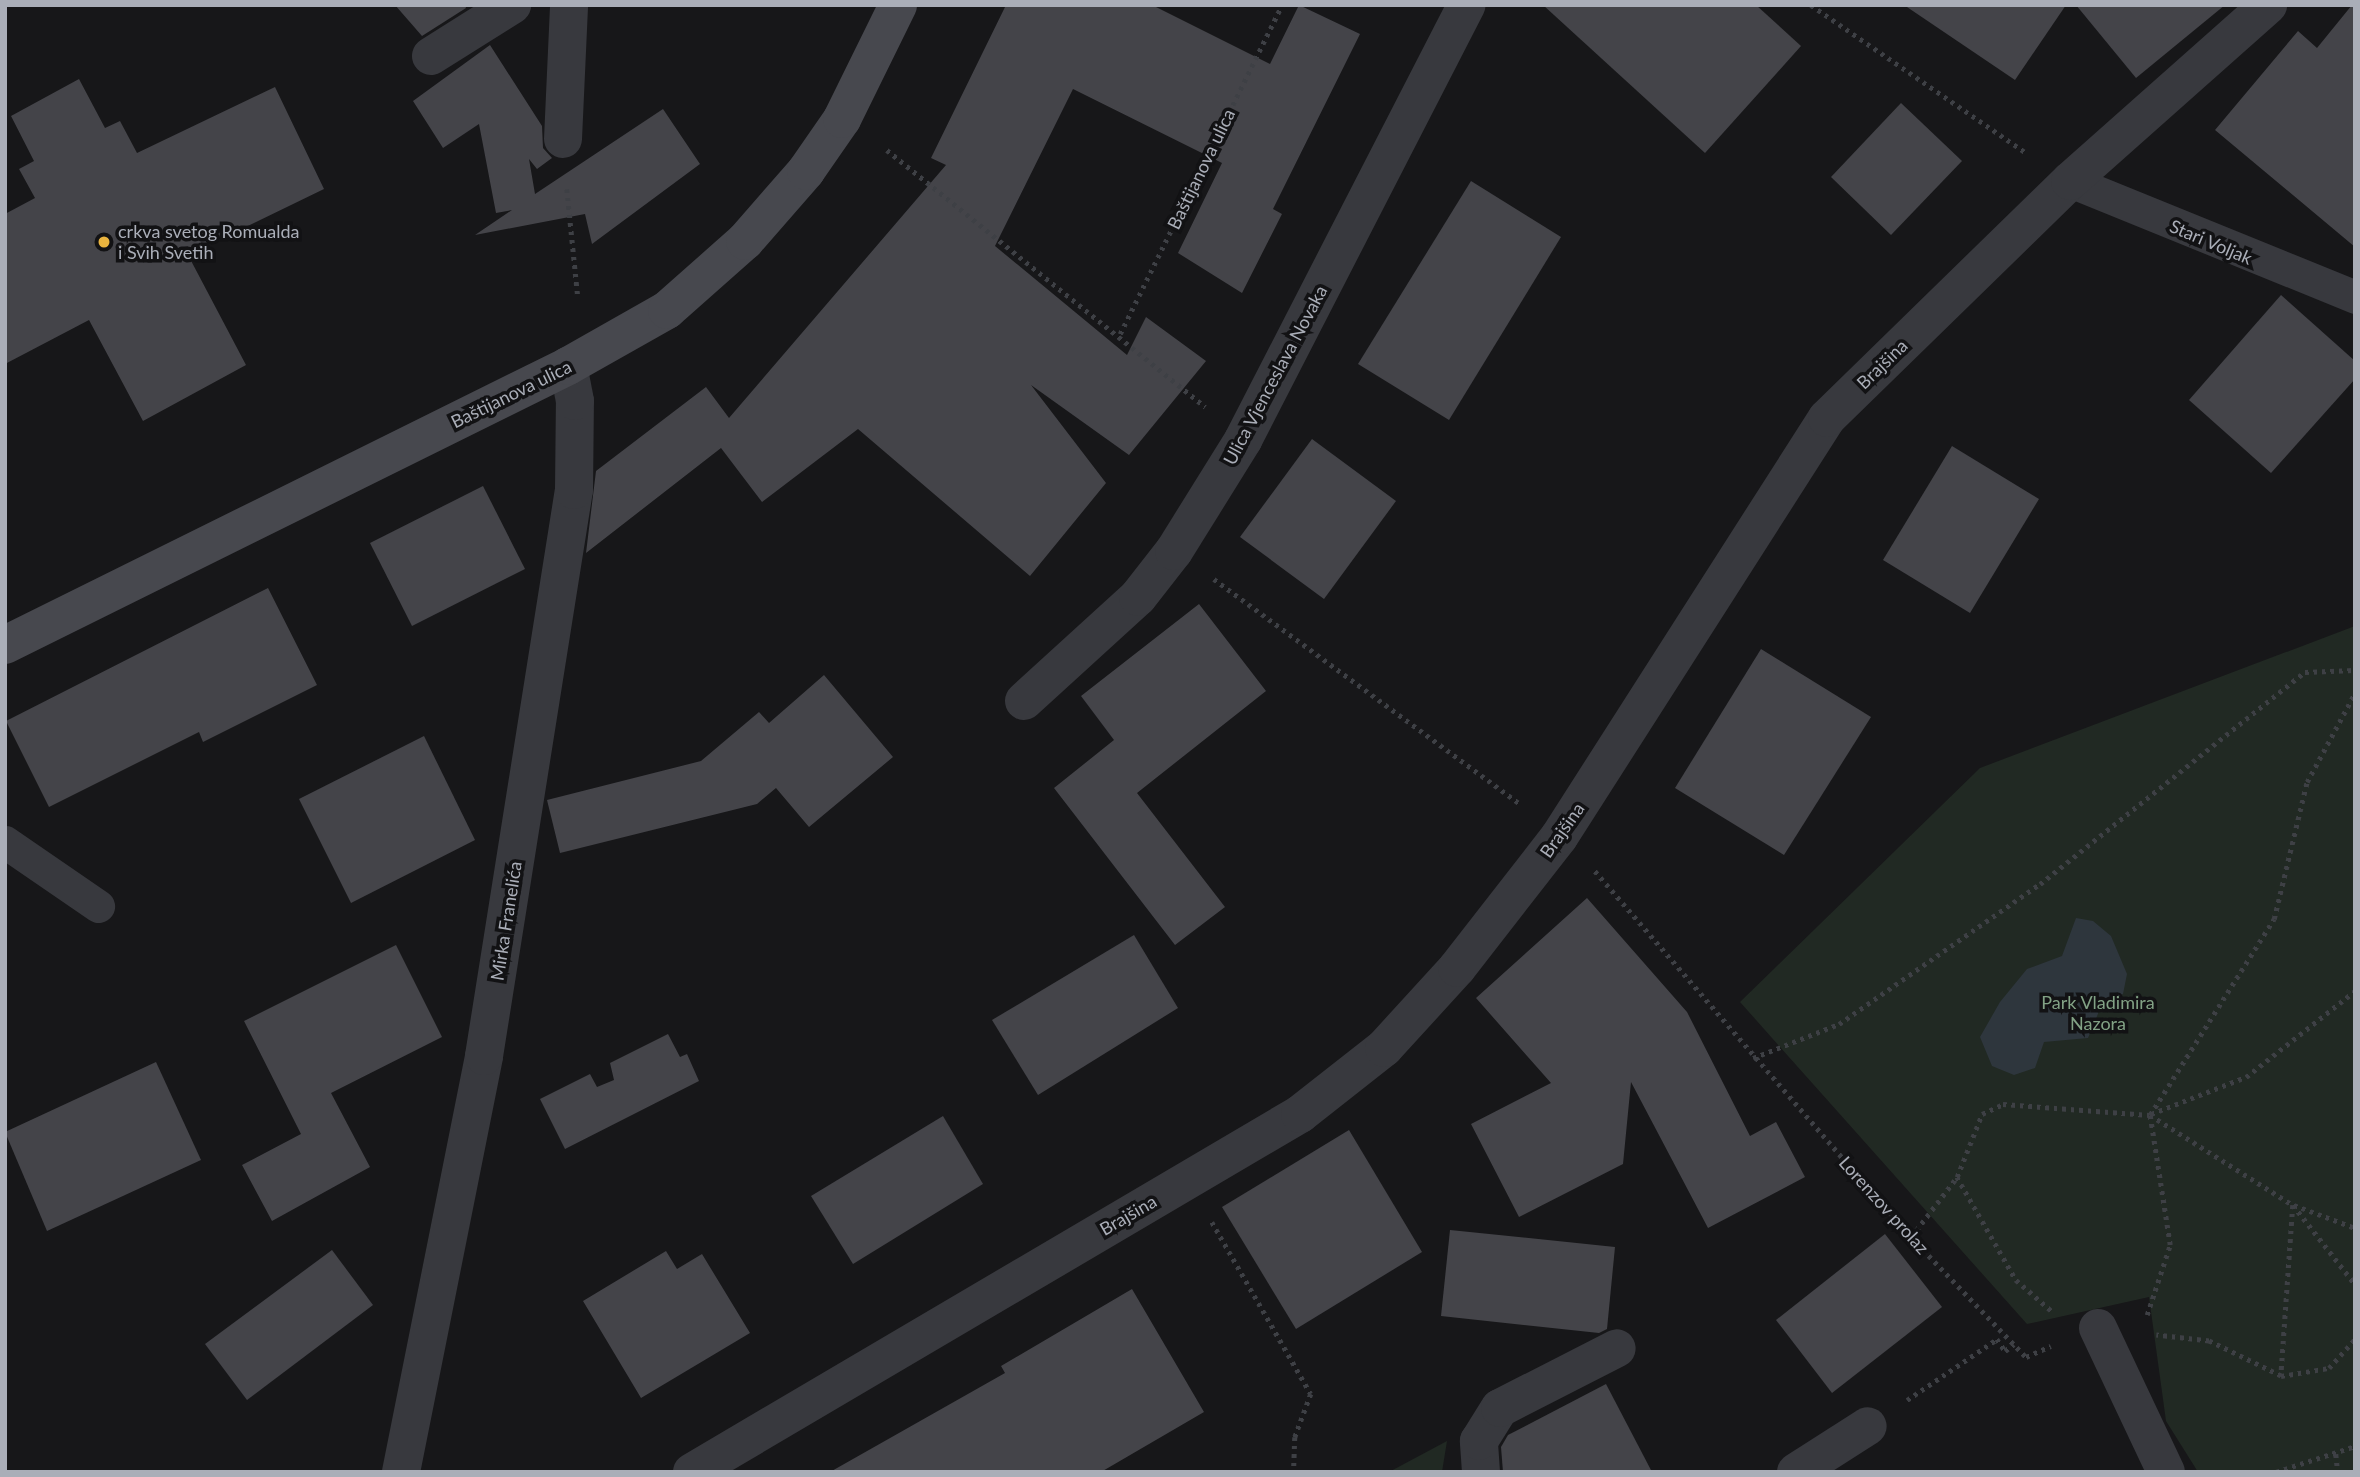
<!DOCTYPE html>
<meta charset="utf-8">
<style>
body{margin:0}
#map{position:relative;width:2360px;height:1477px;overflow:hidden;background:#171719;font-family:Lato,sans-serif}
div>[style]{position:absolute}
.green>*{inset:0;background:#212923}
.water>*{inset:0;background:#2e363d}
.building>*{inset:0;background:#444449}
.path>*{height:4.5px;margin-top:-2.25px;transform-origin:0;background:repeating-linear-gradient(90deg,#3e4045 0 3.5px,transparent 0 8.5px)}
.lane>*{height:33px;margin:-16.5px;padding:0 16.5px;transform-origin:16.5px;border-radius:16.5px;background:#38393e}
.street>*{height:38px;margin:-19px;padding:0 19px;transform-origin:19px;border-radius:19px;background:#38393e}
.secondary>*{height:38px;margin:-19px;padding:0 19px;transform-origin:19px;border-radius:19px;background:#47484e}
.dots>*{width:19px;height:19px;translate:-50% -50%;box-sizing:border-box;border:4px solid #121214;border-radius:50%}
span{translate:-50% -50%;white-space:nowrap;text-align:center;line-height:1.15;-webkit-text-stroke:7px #121214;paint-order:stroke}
.street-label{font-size:18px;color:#aaaeb8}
.poi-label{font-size:18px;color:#aaaeb8}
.left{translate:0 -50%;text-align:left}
.park-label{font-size:18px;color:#82a285}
.frame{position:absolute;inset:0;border:7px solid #aaaeb8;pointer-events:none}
</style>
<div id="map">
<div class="green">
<div style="clip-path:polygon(2355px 626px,2355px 1472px,2198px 1472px,2166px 1421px,2149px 1297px,2027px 1324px,1740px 1002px,1980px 768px)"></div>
<div style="clip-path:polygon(1447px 1441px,1442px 1472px,1389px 1472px)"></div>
</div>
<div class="water">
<div style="clip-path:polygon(2076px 918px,2093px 921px,2111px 936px,2127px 974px,2123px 994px,2102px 1004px,2088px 1038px,2044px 1042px,2035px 1068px,2014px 1075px,1992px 1066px,1980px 1037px,2000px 1002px,2027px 969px,2062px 956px)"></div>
</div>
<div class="building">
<div style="clip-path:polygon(395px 5px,465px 5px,466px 8px,422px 36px)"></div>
<div style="clip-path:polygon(1006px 5px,1152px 5px,1270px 64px,1299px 5px,1360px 34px,1273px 209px,1282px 214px,1242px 293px,1178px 253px,1222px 163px,1073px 89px,995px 246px,1127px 355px,1146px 317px,1206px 361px,1129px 455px,1031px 385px,1106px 483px,1030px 576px,858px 429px,762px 502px,721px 448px,586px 553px,596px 471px,706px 387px,729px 418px,946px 165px,931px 158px)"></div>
<div style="clip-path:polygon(1543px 5px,1756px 5px,1801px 46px,1705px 153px)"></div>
<div style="clip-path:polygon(1904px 5px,2066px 5px,2015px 80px)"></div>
<div style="clip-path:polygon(2076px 5px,2225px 5px,2136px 78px)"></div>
<div style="clip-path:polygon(2352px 5px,2355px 5px,2355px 247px,2215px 130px,2298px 31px,2317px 48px)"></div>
<div style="clip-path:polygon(490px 45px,542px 126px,543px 148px,552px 158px,537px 169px,529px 159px,535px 194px,663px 109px,700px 164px,592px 244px,585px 214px,475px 235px,512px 210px,496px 213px,479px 124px,443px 148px,413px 101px)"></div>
<div style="clip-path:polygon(79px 79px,105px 128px,120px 121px,137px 153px,275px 87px,324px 189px,188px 255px,246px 365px,143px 421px,89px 320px,5px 364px,5px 214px,35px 198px,19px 169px,34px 161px,11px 116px)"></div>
<div style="clip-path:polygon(1901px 103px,1962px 161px,1891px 235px,1831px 177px)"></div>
<div style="clip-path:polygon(1471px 181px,1561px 237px,1449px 420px,1358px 364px)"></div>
<div style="clip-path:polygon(2281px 295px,2355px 361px,2355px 379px,2271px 473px,2189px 400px)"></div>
<div style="clip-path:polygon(1312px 439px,1396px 501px,1324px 599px,1240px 537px)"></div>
<div style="clip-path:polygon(1952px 446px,2039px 499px,1970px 613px,1883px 560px)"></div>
<div style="clip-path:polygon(483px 486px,525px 569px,412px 626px,370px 543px)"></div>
<div style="clip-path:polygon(268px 588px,317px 685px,203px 742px,199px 732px,49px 807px,6px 721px)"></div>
<div style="clip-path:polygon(1199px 604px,1266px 691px,1137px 793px,1225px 907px,1175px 945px,1054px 788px,1114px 740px,1081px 696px)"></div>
<div style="clip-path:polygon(1761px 649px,1871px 717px,1784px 855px,1675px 788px)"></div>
<div style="clip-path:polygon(824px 675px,893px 757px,809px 827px,776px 788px,757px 804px,560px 853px,547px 800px,701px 761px,759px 712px,769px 723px)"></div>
<div style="clip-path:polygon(424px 736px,475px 840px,351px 903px,299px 799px)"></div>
<div style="clip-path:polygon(1587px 898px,1687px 1012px,1750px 1136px,1776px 1122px,1805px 1177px,1708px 1228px,1631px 1082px,1623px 1164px,1519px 1217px,1471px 1124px,1551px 1083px,1476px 998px)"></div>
<div style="clip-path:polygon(1134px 935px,1178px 1008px,1038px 1095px,992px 1020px)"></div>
<div style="clip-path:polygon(396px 945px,442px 1037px,331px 1093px,370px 1167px,272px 1221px,242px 1165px,301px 1134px,244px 1021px)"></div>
<div style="clip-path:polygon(668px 1034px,680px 1057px,687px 1054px,699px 1081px,565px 1149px,540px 1099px,590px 1074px,597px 1087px,614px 1080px,610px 1063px)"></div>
<div style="clip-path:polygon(156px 1062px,201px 1160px,47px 1231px,5px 1132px)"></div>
<div style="clip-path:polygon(943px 1116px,983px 1184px,853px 1264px,811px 1196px)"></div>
<div style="clip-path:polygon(1349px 1130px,1422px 1252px,1296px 1329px,1222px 1207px)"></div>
<div style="clip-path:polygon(1450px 1230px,1615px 1247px,1607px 1329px,1599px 1333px,1441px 1316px)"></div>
<div style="clip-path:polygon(1885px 1234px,1942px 1307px,1832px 1393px,1776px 1320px)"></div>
<div style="clip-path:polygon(332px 1250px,373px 1305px,247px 1400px,205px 1344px)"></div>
<div style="clip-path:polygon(666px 1251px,677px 1269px,702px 1254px,750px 1333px,641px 1398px,583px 1301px)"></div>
<div style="clip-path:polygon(1132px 1289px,1204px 1412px,1101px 1472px,830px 1472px,1005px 1373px,1001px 1366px)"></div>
<div style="clip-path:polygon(1606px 1384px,1652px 1472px,1503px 1472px,1501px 1447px,1508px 1435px)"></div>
</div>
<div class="path">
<div style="left:1811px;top:5px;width:261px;rotate:34.5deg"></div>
<div style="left:887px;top:150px;width:409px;rotate:38.9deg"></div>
<div style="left:567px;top:189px;width:110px;rotate:84.2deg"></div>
<div style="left:1120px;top:334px;width:367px;rotate:-63.8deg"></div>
<div style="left:1214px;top:579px;width:380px;rotate:36.3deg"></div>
<div style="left:1595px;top:871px;width:484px;rotate:49.2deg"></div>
<div style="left:1911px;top:1237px;width:166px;rotate:46.2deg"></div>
<div style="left:2026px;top:1357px;width:27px;rotate:-24deg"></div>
<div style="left:1753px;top:1058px;width:92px;rotate:-21.6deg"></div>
<div style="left:1839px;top:1024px;width:245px;rotate:-34.9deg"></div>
<div style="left:2040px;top:884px;width:339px;rotate:-38.7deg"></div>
<div style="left:2305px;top:672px;width:50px;rotate:-2.3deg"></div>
<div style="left:2151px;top:1114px;width:102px;rotate:-21.3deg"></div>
<div style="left:2246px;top:1077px;width:139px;rotate:-38.3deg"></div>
<div style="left:2150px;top:1115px;width:169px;rotate:32.2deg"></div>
<div style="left:2293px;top:1205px;width:171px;rotate:94deg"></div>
<div style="left:2281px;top:1376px;width:80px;rotate:-154.1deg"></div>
<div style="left:2209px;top:1341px;width:53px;rotate:-173.5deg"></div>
<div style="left:1957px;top:1177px;width:119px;rotate:60.2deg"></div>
<div style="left:2016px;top:1280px;width:49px;rotate:40.9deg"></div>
<div style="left:2293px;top:1205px;width:100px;rotate:51.9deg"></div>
<div style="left:2294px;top:1205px;width:65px;rotate:20.7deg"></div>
<div style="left:1212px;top:1222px;width:198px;rotate:60.1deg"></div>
<div style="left:1311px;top:1394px;width:46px;rotate:110.4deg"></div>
<div style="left:1295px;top:1437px;width:35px;rotate:92deg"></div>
<div style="left:1911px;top:1237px;width:76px;rotate:-52.5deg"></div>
<div style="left:1957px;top:1177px;width:68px;rotate:-68.4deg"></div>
<div style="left:1982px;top:1114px;width:23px;rotate:-25deg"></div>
<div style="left:2003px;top:1104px;width:147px;rotate:4.3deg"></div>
<div style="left:2150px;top:1115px;width:232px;rotate:-57.7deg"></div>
<div style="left:2274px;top:919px;width:141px;rotate:-76.5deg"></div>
<div style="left:2307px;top:782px;width:101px;rotate:-61.7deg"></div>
<div style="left:2147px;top:1315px;width:74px;rotate:-71.8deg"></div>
<div style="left:2170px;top:1245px;width:131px;rotate:-98.8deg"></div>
<div style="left:2281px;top:1376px;width:49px;rotate:-9.5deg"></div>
<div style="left:2329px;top:1368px;width:39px;rotate:-48deg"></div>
<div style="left:1907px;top:1400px;width:109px;rotate:-34.1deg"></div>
<div style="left:1997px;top:1339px;width:14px;rotate:56deg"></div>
<div style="left:2005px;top:1351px;width:11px;rotate:-38deg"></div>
<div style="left:2336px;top:1454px;width:18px;rotate:84deg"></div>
<div style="left:2276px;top:1472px;width:83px;rotate:-18.2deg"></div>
</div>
<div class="lane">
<div style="left:2070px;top:181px;width:308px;rotate:22.1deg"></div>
<div style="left:5px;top:842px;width:113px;rotate:34.5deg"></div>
</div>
<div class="street">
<div style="left:431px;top:56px;width:96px;rotate:-32.2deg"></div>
<div style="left:563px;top:139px;width:134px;rotate:-87.4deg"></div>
<div style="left:1024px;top:701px;width:154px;rotate:-42.4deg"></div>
<div style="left:1138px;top:597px;width:58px;rotate:-52deg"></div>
<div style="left:1174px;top:551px;width:131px;rotate:-58.1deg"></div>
<div style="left:1243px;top:440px;width:489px;rotate:-62.8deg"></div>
<div style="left:2098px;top:1328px;width:159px;rotate:64.7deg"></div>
<div style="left:401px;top:1472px;width:424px;rotate:-78.7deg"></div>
<div style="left:484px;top:1056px;width:573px;rotate:-80.97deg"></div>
<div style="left:574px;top:490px;width:89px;rotate:-89.4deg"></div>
<div style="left:575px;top:401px;width:36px;rotate:-101deg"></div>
<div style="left:692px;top:1472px;width:706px;rotate:-30.49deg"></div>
<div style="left:1300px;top:1114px;width:107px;rotate:-38.2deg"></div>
<div style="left:1384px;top:1048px;width:108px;rotate:-47.6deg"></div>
<div style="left:1457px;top:968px;width:166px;rotate:-52.1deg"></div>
<div style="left:1559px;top:837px;width:497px;rotate:-57.4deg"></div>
<div style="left:1827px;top:418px;width:339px;rotate:-44.3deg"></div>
<div style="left:2070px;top:181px;width:265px;rotate:-41.6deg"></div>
<div style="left:1481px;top:1472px;width:31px;rotate:-94deg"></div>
<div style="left:1479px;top:1441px;width:39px;rotate:-58deg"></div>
<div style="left:1500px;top:1408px;width:131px;rotate:-27.1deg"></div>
<div style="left:1796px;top:1472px;width:85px;rotate:-32.6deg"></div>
</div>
<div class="secondary">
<div style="left:5px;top:645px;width:628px;rotate:-26.36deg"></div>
<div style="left:568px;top:366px;width:114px;rotate:-29.5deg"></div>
<div style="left:667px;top:310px;width:104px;rotate:-41.5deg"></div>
<div style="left:745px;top:241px;width:93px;rotate:-48.9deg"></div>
<div style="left:806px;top:171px;width:63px;rotate:-55.3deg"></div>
<div style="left:842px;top:119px;width:127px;rotate:-63.8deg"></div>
</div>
<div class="dots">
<div style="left:104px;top:242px;background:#eab43f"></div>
</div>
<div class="street-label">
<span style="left:1201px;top:169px;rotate:-64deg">Baštijanova ulica</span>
<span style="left:2211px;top:242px;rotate:23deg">Stari Voljak</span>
<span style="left:1882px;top:364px;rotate:-44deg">Brajšina</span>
<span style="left:1275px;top:375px;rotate:-62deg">Ulica Vjenceslava Novaka</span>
<span style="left:511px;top:394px;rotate:-26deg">Baštijanova ulica</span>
<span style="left:1562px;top:830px;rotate:-55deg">Brajšina</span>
<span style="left:506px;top:921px;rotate:-81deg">Mirka Franelića</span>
<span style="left:1884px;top:1205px;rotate:48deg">Lorenzov prolaz</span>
<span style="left:1128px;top:1215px;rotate:-30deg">Brajšina</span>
</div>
<div class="poi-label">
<span class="left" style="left:118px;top:242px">crkva svetog Romualda<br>i Svih Svetih</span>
</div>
<div class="park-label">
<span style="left:2098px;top:1013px">Park Vladimira<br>Nazora</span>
</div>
<div class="frame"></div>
</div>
